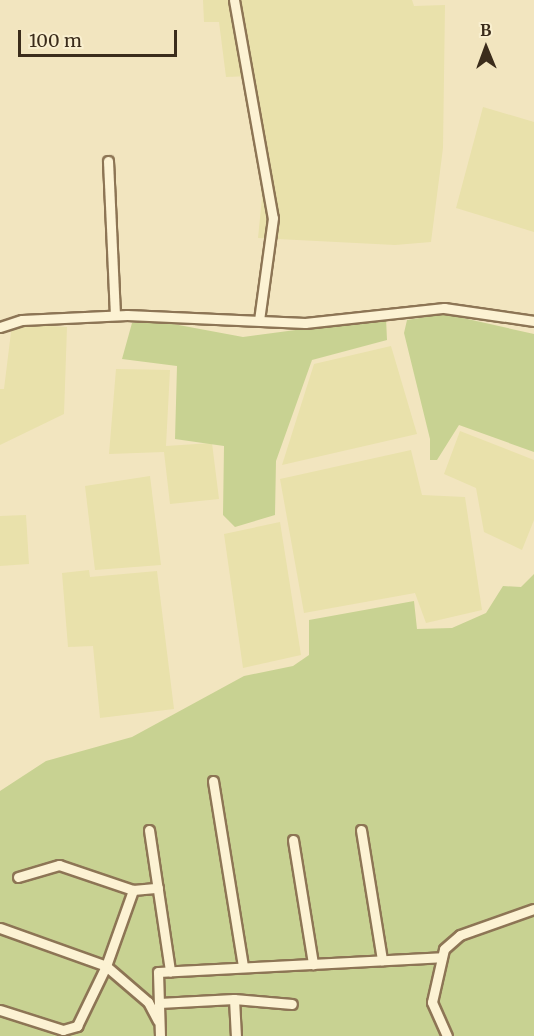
<!DOCTYPE html>
<style>
body{margin:0}
#map{position:relative;width:534px;height:1036px;overflow:hidden;background:#f2e5bf;font-family:Merriweather,serif}
div>[style]{position:absolute}
.farmland>*{inset:0;background:#e9e1ab}
.green>*{inset:0;background:#c8d292}
.roads{filter:drop-shadow(2px 0 #8d7555) drop-shadow(-2px 0 #8d7555) drop-shadow(0 2px #8d7555) drop-shadow(0 -2px #8d7555)}
.street>*{height:9px;margin:-4.5px;padding:0 4.5px;transform-origin:4.5px;border-radius:4.5px;background:#fcf2d3}
span{translate:-50% -50%;white-space:nowrap;text-align:center;line-height:1.15;-webkit-text-stroke:6px #f9efcf;paint-order:stroke}
.north{position:absolute;left:456px;top:18px;width:60px;height:60px;-webkit-text-stroke:4px #f9efcf;paint-order:stroke;rotate:359deg;font-size:16px;font-weight:700;line-height:24px;text-align:center;color:#3b2c1b}
.north::after{content:'';display:block;margin:auto;width:21px;height:27px;background:#3b2c1b;clip-path:polygon(50% 0,100% 100%,50% 72%,0 100%)}
.scale{position:absolute;left:18px;top:30px;width:159px;height:27px;box-sizing:border-box;border:3px solid #3b2c1b;border-top:0;padding-left:8px;font-size:18px;line-height:21px;white-space:nowrap;color:#3b2c1b;-webkit-text-stroke:4px #f9efcf;paint-order:stroke}
</style>
<div id="map">
<div class="farmland">
<div style="clip-path:polygon(203px 0,412px 0,414px 6px,445px 5px,443px 148px,431px 242px,395px 245px,258px 238px,262px 198px,251px 76px,226px 77px,219px 22px,204px 22px)"></div>
<div style="clip-path:polygon(483px 107px,534px 122px,534px 232px,456px 208px)"></div>
<div style="clip-path:polygon(12px 324px,67px 327px,64px 414px,0 445px,0 389px,4px 389px)"></div>
<div style="clip-path:polygon(391px 346px,417px 434px,282px 465px,314px 364px)"></div>
<div style="clip-path:polygon(116px 369px,170px 370px,166px 446px,212px 443px,219px 499px,170px 504px,164px 452px,109px 454px)"></div>
<div style="clip-path:polygon(460px 431px,534px 460px,534px 520px,522px 550px,484px 532px,476px 488px,444px 474px)"></div>
<div style="clip-path:polygon(411px 450px,422px 495px,465px 497px,482px 610px,426px 623px,415px 593px,304px 613px,280px 479px)"></div>
<div style="clip-path:polygon(150px 476px,161px 565px,95px 570px,85px 486px)"></div>
<div style="clip-path:polygon(26px 515px,29px 564px,0 566px,0 516px)"></div>
<div style="clip-path:polygon(280px 522px,301px 655px,243px 668px,224px 534px)"></div>
<div style="clip-path:polygon(89px 570px,90px 577px,157px 571px,174px 709px,100px 718px,93px 646px,68px 647px,62px 573px)"></div>
</div>
<div class="green">
<div style="clip-path:polygon(445px 314px,534px 334px,534px 452px,459px 425px,437px 460px,430px 460px,430px 439px,404px 333px,407px 320px)"></div>
<div style="clip-path:polygon(386px 318px,387px 340px,312px 360px,276px 461px,275px 515px,235px 527px,223px 515px,224px 446px,175px 439px,177px 366px,122px 359px,132px 323px,157px 321px,243px 337px)"></div>
<div style="clip-path:polygon(534px 574px,534px 1036px,0 1036px,0 791px,46px 761px,132px 737px,244px 676px,293px 666px,309px 655px,309px 620px,414px 601px,417px 629px,452px 628px,486px 613px,503px 586px,521px 587px)"></div>
</div>
<div class="roads">
<div class="street">
<div style="left:234px;top:0;width:221px;rotate:79.9deg"></div>
<div style="left:273px;top:218px;width:103px;rotate:97.8deg"></div>
<div style="left:108px;top:161px;width:154px;rotate:87.4deg"></div>
<div style="left:0;top:327px;width:23px;rotate:-18deg"></div>
<div style="left:22px;top:320px;width:105px;rotate:-2.7deg"></div>
<div style="left:127px;top:315px;width:178px;rotate:2.6deg"></div>
<div style="left:305px;top:323px;width:140px;rotate:-6.2deg"></div>
<div style="left:444px;top:308px;width:91px;rotate:8.2deg"></div>
<div style="left:213px;top:781px;width:188px;rotate:80.8deg"></div>
<div style="left:149px;top:830px;width:143px;rotate:81.5deg"></div>
<div style="left:361px;top:830px;width:132px;rotate:80.8deg"></div>
<div style="left:293px;top:840px;width:126px;rotate:80.8deg"></div>
<div style="left:18px;top:877px;width:43px;rotate:-16.3deg"></div>
<div style="left:59px;top:865px;width:78px;rotate:18.7deg"></div>
<div style="left:0;top:928px;width:113px;rotate:19.7deg"></div>
<div style="left:106px;top:966px;width:55px;rotate:40.6deg"></div>
<div style="left:148px;top:1002px;width:21px;rotate:62deg"></div>
<div style="left:234px;top:999px;width:37px;rotate:87deg"></div>
<div style="left:159px;top:1003px;width:75px;rotate:-3.1deg"></div>
<div style="left:234px;top:999px;width:58px;rotate:4.9deg"></div>
<div style="left:0;top:1010px;width:66px;rotate:17.6deg"></div>
<div style="left:63px;top:1030px;width:15px;rotate:-16deg"></div>
<div style="left:77px;top:1026px;width:67px;rotate:-64.2deg"></div>
<div style="left:106px;top:966px;width:81px;rotate:-70.4deg"></div>
<div style="left:133px;top:890px;width:25px;rotate:-5deg"></div>
<div style="left:160px;top:1036px;width:64px;rotate:-91.8deg"></div>
<div style="left:158px;top:972px;width:284px;rotate:-3deg"></div>
<div style="left:447px;top:1036px;width:37px;rotate:-114deg"></div>
<div style="left:432px;top:1002px;width:54px;rotate:-77.2deg"></div>
<div style="left:444px;top:949px;width:21px;rotate:-41deg"></div>
<div style="left:460px;top:935px;width:78px;rotate:-19.4deg"></div>
</div>
</div>
<div class="north">B</div>
<div class="scale">100 m</div>
</div>
